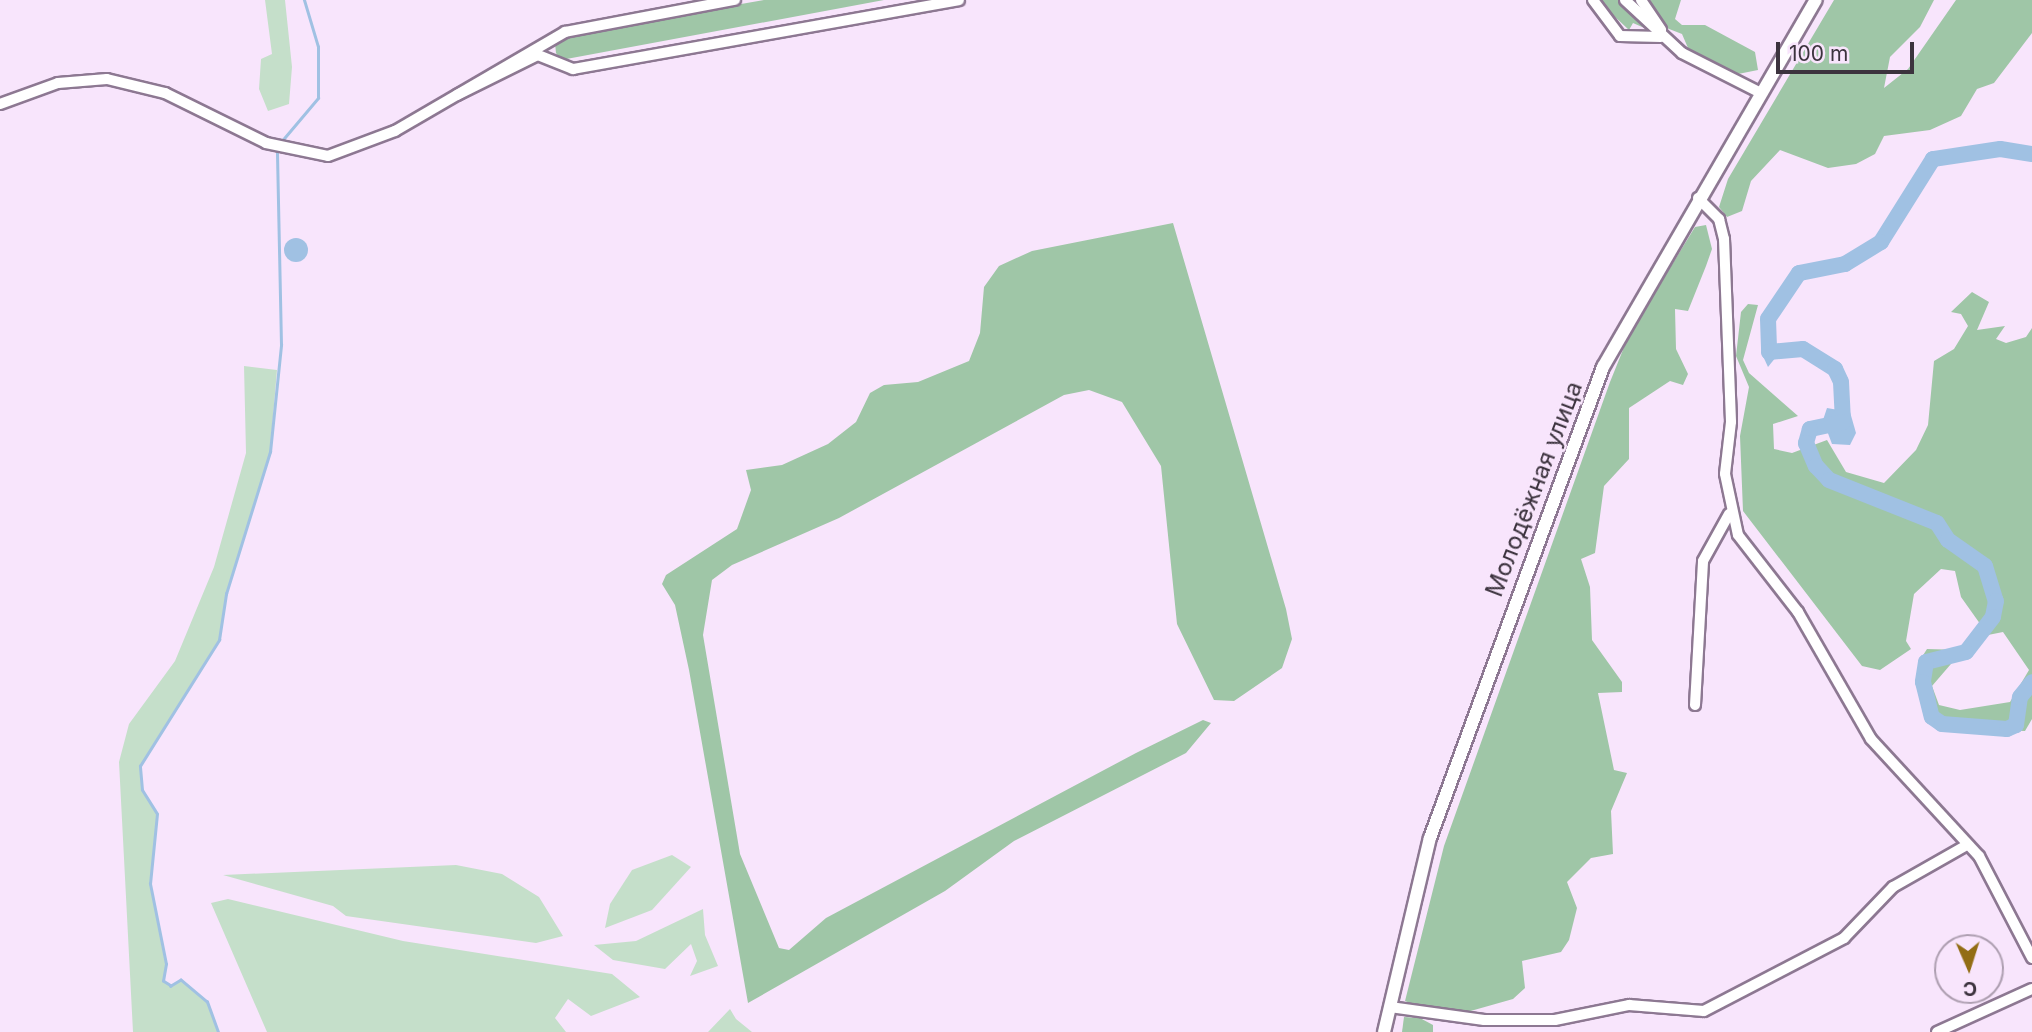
<!DOCTYPE html>
<meta charset="utf-8">
<style>
body{margin:0}
#map{position:relative;width:2032px;height:1032px;overflow:hidden;background:#f8e5fc;font-family:Inter,sans-serif}
div>[style]{position:absolute}
.green>*{inset:0;background:#c5dfca}
.forest>*{inset:0;background:#9fc6a7}
.water>*{inset:0;background:#a0c1e3}
.round{border-radius:50%}
.stream>*{height:2.5px;margin:-1.25px;padding:0 1.25px;transform-origin:1.25px;border-radius:1.25px;background:#a0c1e3}
.river>*{height:16px;margin:-8px;padding:0 8px;transform-origin:8px;border-radius:8px;background:#a0c1e3}
.roads{filter:drop-shadow(2px 0 #8d7892) drop-shadow(-2px 0 #8d7892) drop-shadow(0 2px #8d7892) drop-shadow(0 -2px #8d7892)}
.minor>*{height:10px;margin:-5px;padding:0 5px;transform-origin:5px;border-radius:5px;background:#fff}
.major>*{height:12px;margin:-6px;padding:0 6px;transform-origin:6px;border-radius:6px;background:#fff}
span{translate:-50% -50%;white-space:nowrap;text-align:center;line-height:1.15;-webkit-text-stroke:5px #f8e5fc;paint-order:stroke}
.street-label{font-size:24px;color:#3c333e}
.north{position:absolute;left:1934px;top:934px;width:70px;height:70px;box-sizing:border-box;background:#f8e5fc;border:2px solid #ad9eb0;border-radius:50%;rotate:177deg;font-size:19px;font-weight:700;line-height:28px;text-align:center;color:#3c333e}
.north::after{content:'';display:block;margin:auto;width:24px;height:32px;background:#926d14;clip-path:polygon(50% 0,100% 100%,50% 72%,0 100%)}
.scale{position:absolute;left:1776px;top:42px;width:138px;height:32px;box-sizing:border-box;border:4px solid #3c333e;border-top:0;padding-left:9px;font-size:21px;line-height:24px;white-space:nowrap;color:#3c333e;-webkit-text-stroke:5px #f8e5fc;paint-order:stroke}
</style>
<div id="map">
<div class="green">
<div style="clip-path:polygon(265px 0,285px 0,292px 67px,289px 104px,268px 111px,259px 89px,261px 59px,272px 54px)"></div>
<div style="clip-path:polygon(244px 366px,277px 370px,270px 452px,226px 594px,219px 640px,140px 766px,142px 790px,157px 814px,150px 884px,166px 964px,163px 981px,171px 986px,181px 980px,207px 1002px,218px 1032px,133px 1032px,119px 762px,129px 724px,175px 661px,214px 567px,246px 453px)"></div>
<div style="clip-path:polygon(672px 855px,691px 867px,652px 910px,605px 928px,610px 904px,632px 870px)"></div>
<div style="clip-path:polygon(456px 865px,502px 874px,539px 897px,563px 936px,536px 943px,346px 916px,333px 906px,223px 875px)"></div>
<div style="clip-path:polygon(228px 899px,403px 941px,612px 974px,640px 997px,591px 1016px,568px 999px,555px 1018px,566px 1032px,267px 1032px,211px 903px)"></div>
<div style="clip-path:polygon(703px 909px,705px 935px,718px 966px,690px 976px,697px 961px,691px 944px,665px 969px,613px 960px,594px 945px,636px 941px)"></div>
<div style="clip-path:polygon(730px 1009px,736px 1019px,752px 1032px,708px 1032px)"></div>
</div>
<div class="forest">
<div style="clip-path:polygon(764px 0,884px 0,561px 60px,556px 53px,555px 43px,587px 31px)"></div>
<div style="clip-path:polygon(1597px 0,1636px 0,1650px 19px,1649px 30px,1633px 23px,1629px 30px)"></div>
<div style="clip-path:polygon(1650px 0,1681px 0,1675px 19px,1682px 25px,1705px 25px,1755px 52px,1758px 70px,1733px 75px,1713px 66px,1688px 48px,1682px 34px,1664px 27px)"></div>
<div style="clip-path:polygon(1834px 0,1934px 0,1920px 27px,1890px 57px,1884px 88px,1908px 69px,1956px 0,2032px 0,2032px 33px,1994px 83px,1977px 89px,1961px 116px,1930px 130px,1884px 136px,1875px 154px,1856px 164px,1828px 168px,1780px 150px,1751px 181px,1742px 211px,1727px 217px,1719px 207px,1728px 179px)"></div>
<div style="clip-path:polygon(1173px 223px,1286px 609px,1292px 639px,1282px 668px,1234px 701px,1214px 700px,1177px 624px,1161px 466px,1122px 402px,1089px 390px,1064px 395px,839px 518px,732px 565px,712px 580px,703px 635px,740px 854px,779px 948px,789px 950px,826px 918px,1136px 753px,1203px 720px,1211px 723px,1186px 753px,1014px 841px,945px 891px,748px 1003px,689px 670px,675px 605px,662px 584px,666px 575px,737px 529px,751px 490px,746px 470px,782px 465px,828px 444px,856px 422px,870px 393px,884px 385px,918px 382px,969px 361px,980px 333px,984px 287px,999px 266px,1032px 251px)"></div>
<div style="clip-path:polygon(1706px 225px,1712px 249px,1706px 266px,1688px 311px,1675px 309px,1676px 349px,1688px 374px,1683px 385px,1670px 381px,1629px 408px,1629px 459px,1604px 486px,1595px 553px,1581px 559px,1590px 587px,1592px 640px,1622px 682px,1622px 692px,1598px 693px,1614px 770px,1627px 773px,1611px 811px,1613px 854px,1591px 858px,1567px 882px,1577px 908px,1569px 940px,1561px 952px,1522px 961px,1525px 988px,1513px 999px,1460px 1014px,1417px 1006px,1405px 1001px,1444px 846px,1610px 382px,1629px 335px,1695px 227px)"></div>
<div style="clip-path:polygon(1972px 292px,1989px 302px,1977px 330px,2005px 326px,1996px 339px,2006px 343px,2026px 337px,2032px 328px,2032px 719px,2025px 731px,1961px 729px,1928px 714px,1920px 660px,1927px 649px,1963px 650px,1932px 686px,1939px 705px,1960px 710px,2010px 702px,2029px 670px,2003px 632px,1988px 635px,1961px 597px,1955px 571px,1941px 569px,1914px 594px,1906px 641px,1911px 649px,1880px 670px,1862px 666px,1743px 511px,1740px 436px,1749px 387px,1736px 356px,1741px 312px,1748px 304px,1758px 305px,1743px 360px,1749px 373px,1798px 416px,1773px 424px,1774px 449px,1792px 453px,1827px 440px,1846px 472px,1884px 483px,1916px 450px,1928px 425px,1934px 361px,1954px 349px,1968px 326px,1961px 314px,1951px 312px)"></div>
<div style="clip-path:polygon(1404px 1017px,1420px 1018px,1433px 1025px,1433px 1032px,1402px 1032px)"></div>
</div>
<div class="water">
<div class="round" style="left:284px;top:238px;width:24px;height:24px"></div>
<div style="clip-path:polygon(1768px 326px,1780px 352px,1768px 367px,1762px 354px)"></div>
<div style="clip-path:polygon(1827px 408px,1850px 412px,1856px 433px,1850px 445px,1832px 444px,1823px 420px)"></div>
</div>
<div class="stream">
<div style="left:280px;top:143px;width:59px;rotate:-49.8deg"></div>
<div style="left:318px;top:98px;width:51px;rotate:-90deg"></div>
<div style="left:318px;top:47px;width:49px;rotate:-106.6deg"></div>
<div style="left:218px;top:1032px;width:32px;rotate:-110deg"></div>
<div style="left:207px;top:1002px;width:34px;rotate:-140deg"></div>
<div style="left:181px;top:980px;width:12px;rotate:149deg"></div>
<div style="left:171px;top:986px;width:9px;rotate:-148deg"></div>
<div style="left:163px;top:981px;width:17px;rotate:-80deg"></div>
<div style="left:166px;top:964px;width:82px;rotate:-101.3deg"></div>
<div style="left:150px;top:884px;width:70px;rotate:-84.3deg"></div>
<div style="left:157px;top:814px;width:28px;rotate:-122deg"></div>
<div style="left:142px;top:790px;width:24px;rotate:-95deg"></div>
<div style="left:140px;top:766px;width:149px;rotate:-57.9deg"></div>
<div style="left:219px;top:640px;width:47px;rotate:-81.3deg"></div>
<div style="left:226px;top:594px;width:149px;rotate:-72.8deg"></div>
<div style="left:270px;top:452px;width:108px;rotate:-84.1deg"></div>
<div style="left:281px;top:345px;width:196px;rotate:-91.2deg"></div>
</div>
<div class="river">
<div style="left:2032px;top:154px;width:32px;rotate:-171deg"></div>
<div style="left:2000px;top:149px;width:68px;rotate:171.5deg"></div>
<div style="left:1933px;top:159px;width:98px;rotate:122.1deg"></div>
<div style="left:1881px;top:242px;width:42px;rotate:148.6deg"></div>
<div style="left:1845px;top:264px;width:47px;rotate:168.9deg"></div>
<div style="left:1799px;top:273px;width:55px;rotate:124deg"></div>
<div style="left:1768px;top:319px;width:33px;rotate:88deg"></div>
<div style="left:1769px;top:352px;width:34px;rotate:-5deg"></div>
<div style="left:1803px;top:349px;width:38px;rotate:32deg"></div>
<div style="left:1835px;top:369px;width:14px;rotate:65deg"></div>
<div style="left:1841px;top:382px;width:40px;rotate:87.1deg"></div>
<div style="left:1843px;top:422px;width:34px;rotate:168deg"></div>
<div style="left:1810px;top:429px;width:15px;rotate:106deg"></div>
<div style="left:1806px;top:443px;width:25px;rotate:67deg"></div>
<div style="left:1816px;top:466px;width:19px;rotate:47deg"></div>
<div style="left:1829px;top:480px;width:116px;rotate:21.7deg"></div>
<div style="left:1937px;top:523px;width:20px;rotate:57deg"></div>
<div style="left:1948px;top:540px;width:45px;rotate:35.1deg"></div>
<div style="left:1985px;top:566px;width:37px;rotate:73deg"></div>
<div style="left:1996px;top:601px;width:16px;rotate:101deg"></div>
<div style="left:1993px;top:617px;width:44px;rotate:127.6deg"></div>
<div style="left:1966px;top:652px;width:41px;rotate:166deg"></div>
<div style="left:1926px;top:662px;width:20px;rotate:99deg"></div>
<div style="left:1923px;top:682px;width:36px;rotate:76deg"></div>
<div style="left:1932px;top:717px;width:12px;rotate:35deg"></div>
<div style="left:1942px;top:724px;width:65px;rotate:4.4deg"></div>
<div style="left:2007px;top:729px;width:10px;rotate:-24deg"></div>
<div style="left:2016px;top:725px;width:28px;rotate:-82deg"></div>
<div style="left:2020px;top:697px;width:19px;rotate:-51deg"></div>
</div>
<div class="roads">
<div class="minor">
<div style="left:1593px;top:0;width:45px;rotate:53.1deg"></div>
<div style="left:1620px;top:36px;width:41px;rotate:1.4deg"></div>
<div style="left:1625px;top:0;width:78px;rotate:42.9deg"></div>
<div style="left:1682px;top:53px;width:89px;rotate:26.9deg"></div>
<div style="left:1641px;top:0;width:36px;rotate:56deg"></div>
<div style="left:457px;top:95px;width:90px;rotate:-26.3deg"></div>
<div style="left:538px;top:55px;width:38px;rotate:22deg"></div>
<div style="left:573px;top:69px;width:392px;rotate:-10.1deg"></div>
<div style="left:0;top:104px;width:62px;rotate:-19.9deg"></div>
<div style="left:58px;top:83px;width:49px;rotate:-4.7deg"></div>
<div style="left:107px;top:79px;width:60px;rotate:13.6deg"></div>
<div style="left:165px;top:93px;width:113px;rotate:26.3deg"></div>
<div style="left:266px;top:143px;width:63px;rotate:11.8deg"></div>
<div style="left:328px;top:156px;width:72px;rotate:-20.5deg"></div>
<div style="left:395px;top:131px;width:197px;rotate:-30.2deg"></div>
<div style="left:565px;top:32px;width:173px;rotate:-10.7deg"></div>
<div style="left:1698px;top:198px;width:30px;rotate:45deg"></div>
<div style="left:1719px;top:219px;width:21px;rotate:76deg"></div>
<div style="left:1724px;top:239px;width:183px;rotate:87.8deg"></div>
<div style="left:1731px;top:422px;width:52px;rotate:96.6deg"></div>
<div style="left:1725px;top:474px;width:62px;rotate:78deg"></div>
<div style="left:1738px;top:535px;width:98px;rotate:52.1deg"></div>
<div style="left:1798px;top:612px;width:146px;rotate:60.1deg"></div>
<div style="left:1871px;top:739px;width:159px;rotate:47.3deg"></div>
<div style="left:1979px;top:856px;width:115px;rotate:62.5deg"></div>
<div style="left:1695px;top:705px;width:144px;rotate:-86.8deg"></div>
<div style="left:1703px;top:561px;width:54px;rotate:-61deg"></div>
<div style="left:1390px;top:1007px;width:95px;rotate:7.9deg"></div>
<div style="left:1484px;top:1020px;width:71px"></div>
<div style="left:1555px;top:1020px;width:76px;rotate:-11.5deg"></div>
<div style="left:1629px;top:1005px;width:75px;rotate:4.6deg"></div>
<div style="left:1704px;top:1011px;width:158px;rotate:-27.5deg"></div>
<div style="left:1844px;top:938px;width:71px;rotate:-46.1deg"></div>
<div style="left:1893px;top:887px;width:85px;rotate:-29.6deg"></div>
<div style="left:1937px;top:1032px;width:104px;rotate:-24.4deg"></div>
</div>
<div class="major">
<div style="left:1384px;top:1032px;width:199px;rotate:-76.7deg"></div>
<div style="left:1430px;top:838px;width:502px;rotate:-69.83deg"></div>
<div style="left:1603px;top:367px;width:424px;rotate:-59.9deg"></div>
</div>
</div>
<div class="street-label">
<span style="left:1534px;top:489px;rotate:-69deg">Молодёжная улица</span>
</div>
<div class="north">С</div>
<div class="scale">100 m</div>
</div>
